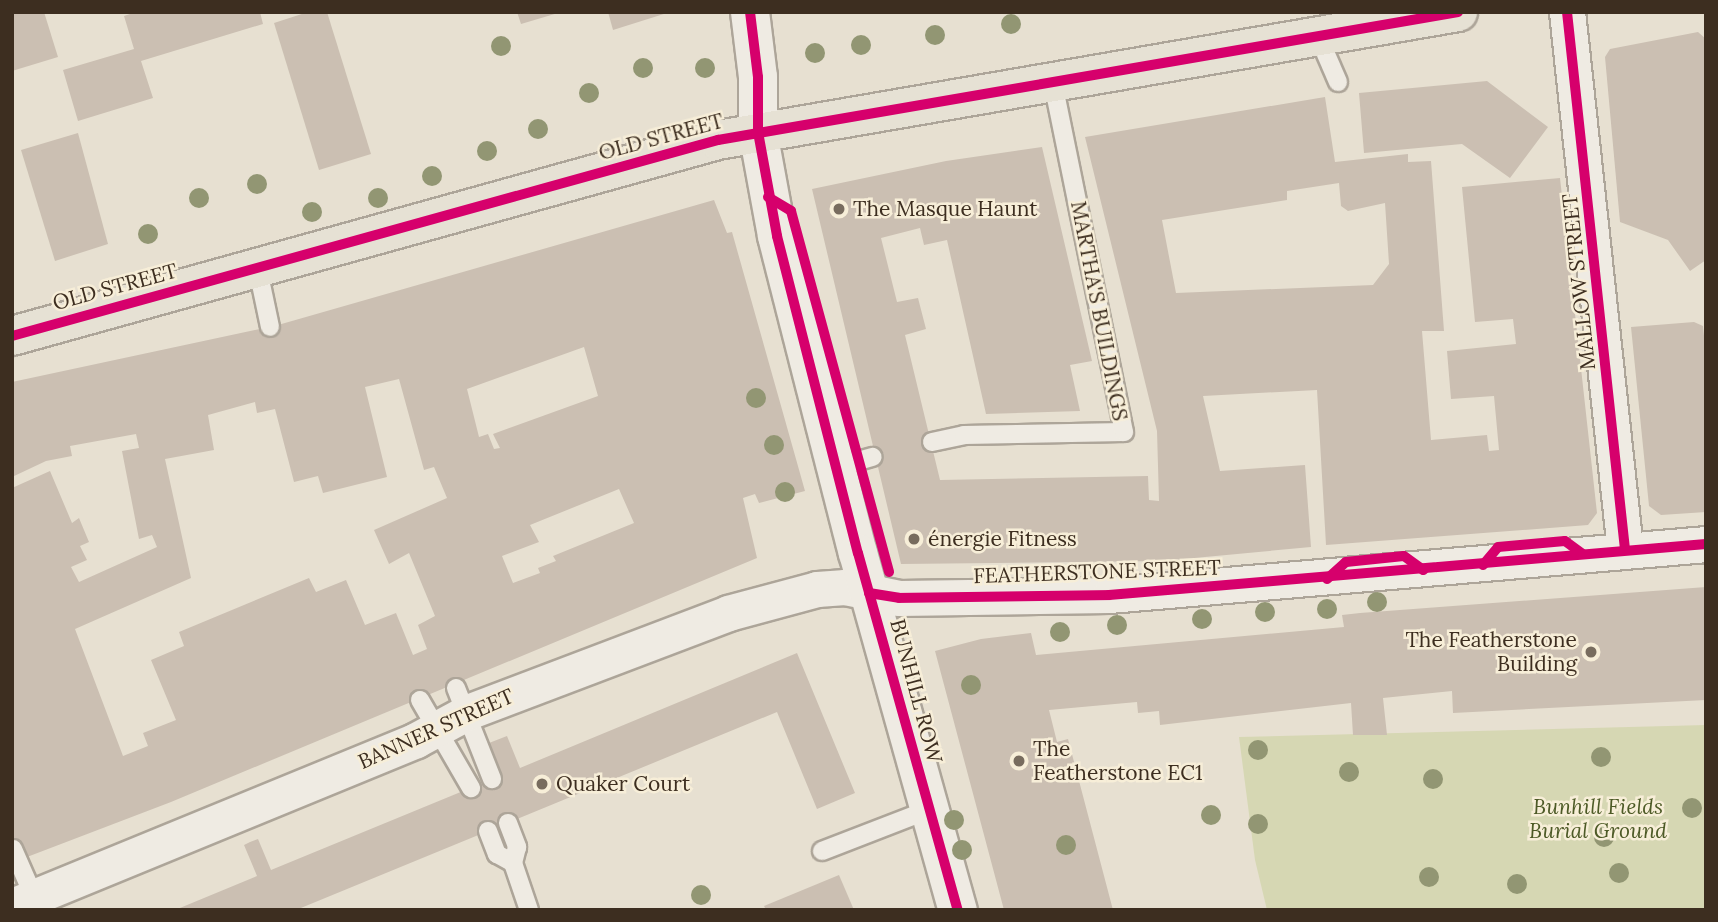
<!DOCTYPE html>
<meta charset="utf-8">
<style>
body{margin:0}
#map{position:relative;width:1718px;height:922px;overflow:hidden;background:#e7e0d1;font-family:Lora,serif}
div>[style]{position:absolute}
.green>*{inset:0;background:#d6d7b3}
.building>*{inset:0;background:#cbbfb2}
.roads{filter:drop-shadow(2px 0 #ada599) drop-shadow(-2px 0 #ada599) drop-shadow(0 2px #ada599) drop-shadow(0 -2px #ada599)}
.service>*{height:18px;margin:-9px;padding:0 9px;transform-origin:9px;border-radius:9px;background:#efebe3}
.minor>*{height:35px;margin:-17.5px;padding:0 17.5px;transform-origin:17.5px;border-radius:17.5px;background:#efebe3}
.secondary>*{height:38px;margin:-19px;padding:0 19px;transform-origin:19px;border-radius:19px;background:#efebe3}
.primary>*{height:38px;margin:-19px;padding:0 19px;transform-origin:19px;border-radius:19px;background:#e6e1d4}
.cycleway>*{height:10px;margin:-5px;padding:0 5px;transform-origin:5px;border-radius:5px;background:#d6006c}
.trees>*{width:20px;height:20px;margin:-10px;border-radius:50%;background:#929673}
.dots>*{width:19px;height:19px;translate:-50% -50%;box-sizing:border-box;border:4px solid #f7eed8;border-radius:50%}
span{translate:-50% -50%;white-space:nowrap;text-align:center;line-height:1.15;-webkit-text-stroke:5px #f7eed8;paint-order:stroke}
.street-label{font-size:21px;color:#3d2e20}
.poi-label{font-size:21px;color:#3d2e20}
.left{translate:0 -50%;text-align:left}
.right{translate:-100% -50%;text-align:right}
.park-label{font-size:21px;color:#4d5a26;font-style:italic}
.frame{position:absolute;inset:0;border:14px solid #3d2e20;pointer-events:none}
</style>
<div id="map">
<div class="green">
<div style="clip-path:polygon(1706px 725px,1706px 910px,1267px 910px,1255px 860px,1239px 737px)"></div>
</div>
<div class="building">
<div style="clip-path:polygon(12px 12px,44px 12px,58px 57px,12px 71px)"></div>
<div style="clip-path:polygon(136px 12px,260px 12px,263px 24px,141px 61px,153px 98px,78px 121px,63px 70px,134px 49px,124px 16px)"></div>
<div style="clip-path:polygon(308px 12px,327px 12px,371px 154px,319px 170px,274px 23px)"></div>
<div style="clip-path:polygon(517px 12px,557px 12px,558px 13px,521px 24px)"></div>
<div style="clip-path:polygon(608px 12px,667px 12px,667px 13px,613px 30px)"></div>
<div style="clip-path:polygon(1698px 32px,1706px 39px,1706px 260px,1690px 271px,1668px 240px,1620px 222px,1605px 57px,1610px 49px)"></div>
<div style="clip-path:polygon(1487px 81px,1548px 127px,1510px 178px,1462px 144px,1364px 153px,1359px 93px)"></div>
<div style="clip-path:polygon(evenodd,1325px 97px,1335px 162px,1408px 154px,1408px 162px,1431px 161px,1444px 331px,1422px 331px,1431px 440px,1487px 435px,1489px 451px,1499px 450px,1494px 396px,1451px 399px,1447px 351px,1516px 344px,1513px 319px,1475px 322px,1462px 187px,1560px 178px,1597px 513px,1588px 525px,1326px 545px,1317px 390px,1203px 396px,1220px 471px,1305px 465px,1311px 547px,1162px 561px,901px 564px,812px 189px,946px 161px,1042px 147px,1092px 361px,1070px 365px,1080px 411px,986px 414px,947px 240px,924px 245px,920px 228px,881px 238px,897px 302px,918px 298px,926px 329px,905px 335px,940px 480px,1148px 476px,1149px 500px,1159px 501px,1157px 431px,1085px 137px,1325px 97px,1339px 183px,1341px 206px,1348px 211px,1385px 203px,1389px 264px,1373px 285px,1176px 293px,1162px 220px,1287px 200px,1287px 191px,1339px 183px)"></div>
<div style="clip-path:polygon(78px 133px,108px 244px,55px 261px,21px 150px)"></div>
<div style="clip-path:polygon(evenodd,714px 200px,727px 233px,732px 232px,805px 491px,759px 503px,755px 494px,743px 498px,757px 558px,171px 802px,27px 857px,21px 846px,12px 850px,12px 488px,50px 471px,72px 523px,79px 518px,89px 542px,80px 546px,87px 560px,71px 567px,79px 582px,157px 547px,152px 535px,139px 539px,122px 451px,139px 448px,136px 434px,70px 446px,72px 456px,46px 461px,12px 477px,12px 382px,278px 325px,714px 200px,584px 347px,598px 396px,493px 434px,500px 448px,494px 449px,488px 434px,479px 437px,467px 389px,584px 347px,714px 200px,399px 379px,424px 470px,434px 467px,447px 498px,374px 530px,389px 564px,409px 553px,435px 616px,418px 625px,427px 649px,413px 655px,396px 613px,365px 625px,346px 580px,316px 592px,309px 578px,179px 632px,184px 646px,151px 660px,176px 720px,143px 733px,148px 746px,123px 756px,75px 629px,191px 578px,165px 459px,214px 450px,208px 415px,255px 402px,257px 413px,275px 409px,294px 482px,318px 476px,323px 493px,387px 477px,365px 387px,399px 379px,714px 200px,619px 489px,634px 523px,553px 556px,556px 561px,538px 568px,540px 573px,513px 583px,502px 556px,539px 542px,530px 525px,619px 489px)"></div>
<div style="clip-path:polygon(1694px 322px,1703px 326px,1706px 355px,1706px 512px,1661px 515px,1649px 506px,1631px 327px)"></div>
<div style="clip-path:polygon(1706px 587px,1706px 700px,1453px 713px,1452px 691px,1383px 698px,1387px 735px,1353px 735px,1351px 703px,1160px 725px,1159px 711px,1138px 713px,1137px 702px,1049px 710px,1057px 742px,1068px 739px,1113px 910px,1004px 910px,935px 651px,981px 639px,1031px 633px,1036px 655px,1344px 627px,1342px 615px,1360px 613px)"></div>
<div style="clip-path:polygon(797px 653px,855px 793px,817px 809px,777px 712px,296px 910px,175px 910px,257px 876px,244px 845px,250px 842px,258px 839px,271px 870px,502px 775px,489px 743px,507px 736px,520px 768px)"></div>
<div style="clip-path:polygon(839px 875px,854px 910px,766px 910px,764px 906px)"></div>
</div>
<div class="roads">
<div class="service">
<div style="left:1319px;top:38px;width:48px;rotate:66.6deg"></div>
<div style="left:258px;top:270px;width:58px;rotate:78.1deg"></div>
<div style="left:932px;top:442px;width:33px;rotate:-12deg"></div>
<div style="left:964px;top:435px;width:160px;rotate:-1.1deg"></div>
<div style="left:1124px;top:432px;width:356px;rotate:-101.5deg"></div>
<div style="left:837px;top:467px;width:37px;rotate:-16deg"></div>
<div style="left:456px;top:688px;width:98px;rotate:68.4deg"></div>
<div style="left:420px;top:700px;width:102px;rotate:59.9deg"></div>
<div style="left:508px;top:823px;width:26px;rotate:69deg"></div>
<div style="left:517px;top:847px;width:16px;rotate:104deg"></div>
<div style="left:513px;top:863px;width:50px;rotate:71.2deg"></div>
<div style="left:488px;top:831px;width:25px;rotate:69deg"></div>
<div style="left:497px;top:854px;width:18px;rotate:29deg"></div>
<div style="left:13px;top:849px;width:52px;rotate:66.4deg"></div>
<div style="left:822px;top:851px;width:114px;rotate:-21.1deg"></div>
</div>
<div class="minor">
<div style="left:1567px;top:12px;width:540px;rotate:83.84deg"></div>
<div style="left:12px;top:906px;width:437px;rotate:-22.3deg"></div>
<div style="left:416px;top:740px;width:59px;rotate:-28.3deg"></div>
<div style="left:468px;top:712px;width:278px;rotate:-20.8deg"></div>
<div style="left:728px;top:613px;width:92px;rotate:-15.1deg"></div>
<div style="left:817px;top:589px;width:28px;rotate:-4deg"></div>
<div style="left:845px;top:587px;width:55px;rotate:11.5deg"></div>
<div style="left:899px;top:598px;width:210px;rotate:-0.8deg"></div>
<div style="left:1109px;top:595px;width:599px;rotate:-4.88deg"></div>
</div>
<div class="secondary">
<div style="left:750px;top:12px;width:65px;rotate:83deg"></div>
<div style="left:758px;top:77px;width:55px;rotate:90deg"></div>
<div style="left:758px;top:132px;width:106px;rotate:79.6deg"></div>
<div style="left:777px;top:236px;width:327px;rotate:75.7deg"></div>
<div style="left:858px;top:553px;width:371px;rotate:74.4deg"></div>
</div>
<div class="primary">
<div style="left:12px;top:336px;width:733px;rotate:-15.52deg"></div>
<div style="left:718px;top:140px;width:751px;rotate:-9.81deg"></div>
</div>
</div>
<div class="cycleway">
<div style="left:750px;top:12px;width:65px;rotate:83deg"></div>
<div style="left:758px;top:77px;width:55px;rotate:90deg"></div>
<div style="left:758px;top:132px;width:106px;rotate:79.6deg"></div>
<div style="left:777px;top:236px;width:327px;rotate:75.7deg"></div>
<div style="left:858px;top:553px;width:371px;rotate:74.4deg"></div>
<div style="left:1567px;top:12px;width:540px;rotate:83.84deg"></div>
<div style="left:768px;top:197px;width:27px;rotate:31deg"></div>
<div style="left:791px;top:211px;width:374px;rotate:74.8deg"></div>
<div style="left:12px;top:336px;width:733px;rotate:-15.52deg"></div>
<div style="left:718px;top:140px;width:751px;rotate:-9.81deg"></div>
<div style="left:1483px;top:565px;width:23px;rotate:-50deg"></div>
<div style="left:1498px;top:547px;width:67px;rotate:-5.1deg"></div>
<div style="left:1565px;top:541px;width:22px;rotate:36deg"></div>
<div style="left:1327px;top:579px;width:25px;rotate:-42deg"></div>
<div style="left:1346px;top:562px;width:58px;rotate:-5.9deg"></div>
<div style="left:1404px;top:556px;width:24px;rotate:36deg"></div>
<div style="left:869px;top:593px;width:30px;rotate:9deg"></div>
<div style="left:899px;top:598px;width:210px;rotate:-0.8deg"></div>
<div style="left:1109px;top:595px;width:599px;rotate:-4.88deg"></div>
</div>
<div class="trees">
<div style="left:1011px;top:24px"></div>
<div style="left:935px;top:35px"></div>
<div style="left:861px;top:45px"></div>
<div style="left:501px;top:46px"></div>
<div style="left:815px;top:53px"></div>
<div style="left:643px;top:68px"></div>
<div style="left:705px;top:68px"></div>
<div style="left:589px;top:93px"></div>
<div style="left:538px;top:129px"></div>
<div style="left:487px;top:151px"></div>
<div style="left:432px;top:176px"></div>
<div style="left:257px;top:184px"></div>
<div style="left:199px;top:198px"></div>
<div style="left:378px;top:198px"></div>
<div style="left:312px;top:212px"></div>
<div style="left:148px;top:234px"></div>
<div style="left:756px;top:398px"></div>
<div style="left:774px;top:445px"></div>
<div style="left:785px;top:492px"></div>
<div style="left:1377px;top:602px"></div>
<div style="left:1327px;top:609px"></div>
<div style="left:1265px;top:612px"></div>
<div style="left:1202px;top:619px"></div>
<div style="left:1117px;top:625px"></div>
<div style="left:1060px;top:632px"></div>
<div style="left:971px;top:685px"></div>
<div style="left:1258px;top:750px"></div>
<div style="left:1601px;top:757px"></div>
<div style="left:1349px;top:772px"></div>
<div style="left:1433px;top:779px"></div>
<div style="left:1692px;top:808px"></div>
<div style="left:1211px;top:815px"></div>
<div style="left:954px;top:820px"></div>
<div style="left:1258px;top:824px"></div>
<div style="left:1604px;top:837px"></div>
<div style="left:1066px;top:845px"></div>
<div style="left:962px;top:850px"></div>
<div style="left:1619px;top:873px"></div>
<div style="left:1429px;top:877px"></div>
<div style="left:1517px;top:884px"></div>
<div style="left:701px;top:895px"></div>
</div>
<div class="dots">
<div style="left:839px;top:209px;background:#786c5e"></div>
<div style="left:914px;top:539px;background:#786c5e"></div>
<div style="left:1591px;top:652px;background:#786c5e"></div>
<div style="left:1019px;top:761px;background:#786c5e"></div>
<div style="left:542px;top:784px;background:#786c5e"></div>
</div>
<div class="street-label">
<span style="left:661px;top:137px;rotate:-15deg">OLD STREET</span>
<span style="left:1579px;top:282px;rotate:-96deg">MALLOW STREET</span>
<span style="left:115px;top:287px;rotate:-15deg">OLD STREET</span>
<span style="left:1099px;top:311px;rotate:79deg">MARTHA'S BUILDINGS</span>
<span style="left:1097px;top:572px;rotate:-2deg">FEATHERSTONE STREET</span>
<span style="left:916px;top:691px;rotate:75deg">BUNHILL ROW</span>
<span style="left:436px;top:729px;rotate:-24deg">BANNER STREET</span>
</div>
<div class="poi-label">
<span class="left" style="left:853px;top:209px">The Masque Haunt</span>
<span class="left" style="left:928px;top:539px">énergie Fitness</span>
<span class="right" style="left:1577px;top:652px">The Featherstone<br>Building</span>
<span class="left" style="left:1033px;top:761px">The<br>Featherstone EC1</span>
<span class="left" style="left:556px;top:784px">Quaker Court</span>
</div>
<div class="park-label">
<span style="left:1598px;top:819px">Bunhill Fields<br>Burial Ground</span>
</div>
<div class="frame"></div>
</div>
